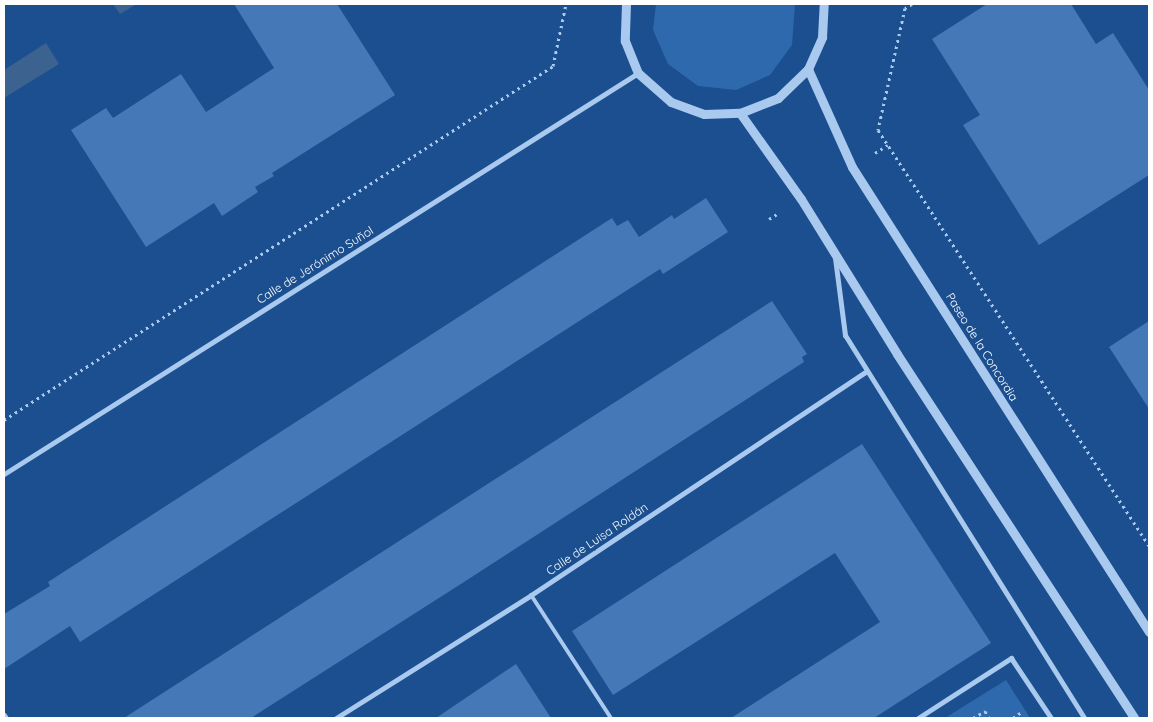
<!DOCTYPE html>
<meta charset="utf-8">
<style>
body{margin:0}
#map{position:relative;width:1153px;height:722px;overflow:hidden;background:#1b4f8f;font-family:Quicksand,sans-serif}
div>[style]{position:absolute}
.green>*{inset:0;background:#2e69ad}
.water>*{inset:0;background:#3c6290}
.building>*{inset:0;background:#4478b7}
.path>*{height:3px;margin-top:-1.5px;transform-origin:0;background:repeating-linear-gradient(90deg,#a9c9ee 0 2.5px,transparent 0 6.5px)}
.service>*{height:4px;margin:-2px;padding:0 2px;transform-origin:2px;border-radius:2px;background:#a9c9ee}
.minor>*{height:5px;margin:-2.5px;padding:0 2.5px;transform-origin:2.5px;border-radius:2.5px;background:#a9c9ee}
.tertiary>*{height:9px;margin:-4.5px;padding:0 4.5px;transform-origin:4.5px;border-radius:4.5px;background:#a9c9ee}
span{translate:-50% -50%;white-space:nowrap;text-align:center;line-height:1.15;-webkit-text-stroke:4.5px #1b4f8f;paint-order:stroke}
.street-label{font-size:12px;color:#fff}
.frame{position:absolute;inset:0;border:5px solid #fff;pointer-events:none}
</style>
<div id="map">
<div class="green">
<div style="clip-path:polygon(656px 4px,795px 4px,792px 45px,770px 75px,736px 90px,698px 86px,668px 64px,653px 30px)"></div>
<div style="clip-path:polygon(1006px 680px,1030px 718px,945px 718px)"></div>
</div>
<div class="water">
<div style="clip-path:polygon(113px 4px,137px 4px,120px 14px)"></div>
<div style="clip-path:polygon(46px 43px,59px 64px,4px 98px,4px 70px)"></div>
</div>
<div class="building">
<div style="clip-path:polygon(234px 4px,337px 4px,395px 95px,272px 173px,274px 176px,255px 187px,258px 192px,222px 216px,214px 203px,146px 247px,71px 130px,106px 108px,113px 118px,181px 74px,206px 112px,274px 68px)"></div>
<div style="clip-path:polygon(987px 4px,1071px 4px,1096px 44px,1113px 33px,1149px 90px,1149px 175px,1039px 245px,963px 125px,980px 115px,932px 39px)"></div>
<div style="clip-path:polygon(706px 198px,728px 232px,663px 274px,660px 269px,80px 642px,70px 626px,4px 669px,4px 614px,50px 586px,48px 582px,612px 218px,617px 226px,628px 220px,639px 237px,672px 215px,674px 219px)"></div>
<div style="clip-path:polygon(772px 301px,807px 354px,802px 357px,804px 362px,464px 582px,251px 718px,124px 718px)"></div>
<div style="clip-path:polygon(1149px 321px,1149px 409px,1109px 347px)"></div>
<div style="clip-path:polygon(862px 444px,991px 643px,874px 718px,731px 718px,880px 622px,835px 553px,613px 695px,572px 631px)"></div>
<div style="clip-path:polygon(516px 664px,551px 718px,436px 718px)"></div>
</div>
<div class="path">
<div style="left:912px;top:4px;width:8px;rotate:150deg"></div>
<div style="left:905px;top:8px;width:125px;rotate:102.5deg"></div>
<div style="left:878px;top:130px;width:496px;rotate:56.9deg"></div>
<div style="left:875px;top:153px;width:15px;rotate:-32deg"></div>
<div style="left:769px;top:219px;width:12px;rotate:-31deg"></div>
<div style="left:4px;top:420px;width:653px;rotate:-32.81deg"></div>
<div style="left:553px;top:66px;width:63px;rotate:-78.2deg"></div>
<div style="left:973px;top:718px;width:14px;rotate:-30deg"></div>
<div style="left:985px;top:711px;width:8px;rotate:60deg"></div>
<div style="left:1013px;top:718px;width:9px;rotate:-36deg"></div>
</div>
<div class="service">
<div style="left:531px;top:595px;width:147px;rotate:57deg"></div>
</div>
<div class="minor">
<div style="left:835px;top:258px;width:78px;rotate:82.6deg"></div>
<div style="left:845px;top:335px;width:451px;rotate:58deg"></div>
<div style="left:4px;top:474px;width:750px;rotate:-32.31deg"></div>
<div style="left:4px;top:715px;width:4px;rotate:56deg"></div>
<div style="left:336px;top:718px;width:231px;rotate:-32.2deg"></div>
<div style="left:531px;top:595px;width:402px;rotate:-33.7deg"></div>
<div style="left:918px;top:718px;width:111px;rotate:-32.8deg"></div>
<div style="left:1011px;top:658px;width:72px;rotate:56.3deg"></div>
</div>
<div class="tertiary">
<div style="left:626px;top:4px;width:37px;rotate:92deg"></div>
<div style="left:625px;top:41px;width:35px;rotate:68deg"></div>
<div style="left:638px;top:73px;width:44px;rotate:41.3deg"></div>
<div style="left:671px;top:102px;width:35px;rotate:20deg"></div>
<div style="left:704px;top:114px;width:36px;rotate:-2deg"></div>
<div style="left:740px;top:113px;width:41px;rotate:-21.5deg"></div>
<div style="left:778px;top:98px;width:42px;rotate:-44deg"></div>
<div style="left:808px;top:69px;width:35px;rotate:-66deg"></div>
<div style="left:822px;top:37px;width:33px;rotate:-87deg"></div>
<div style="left:808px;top:69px;width:107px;rotate:65.8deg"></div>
<div style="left:852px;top:167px;width:552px;rotate:57.43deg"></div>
<div style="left:740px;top:113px;width:105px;rotate:54.7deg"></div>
<div style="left:801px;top:199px;width:182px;rotate:58.2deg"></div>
<div style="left:897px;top:354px;width:434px;rotate:56.9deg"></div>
</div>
<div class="street-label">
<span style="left:315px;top:265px;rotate:-32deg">Calle de Jerónimo Suñol</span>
<span style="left:982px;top:347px;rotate:58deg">Paseo de la Concordia</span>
<span style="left:597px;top:539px;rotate:-34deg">Calle de Luisa Roldán</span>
</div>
<div class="frame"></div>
</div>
